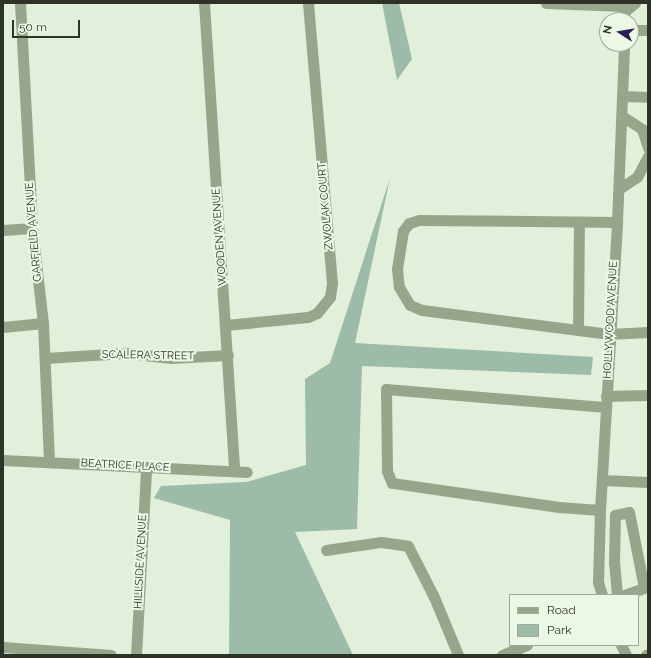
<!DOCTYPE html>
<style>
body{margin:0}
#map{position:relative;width:651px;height:658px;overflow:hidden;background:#e2efda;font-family:Raleway,sans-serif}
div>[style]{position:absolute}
.green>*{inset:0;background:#9cbca9}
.minor>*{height:11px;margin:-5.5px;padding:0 5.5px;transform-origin:5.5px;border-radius:5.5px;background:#97a68b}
span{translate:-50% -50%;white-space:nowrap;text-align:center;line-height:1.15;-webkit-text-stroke:4px #ecf7e6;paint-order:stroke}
.street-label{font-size:11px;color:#2e3327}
.frame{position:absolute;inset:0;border:4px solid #2e3327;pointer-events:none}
.legend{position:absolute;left:509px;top:594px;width:130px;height:52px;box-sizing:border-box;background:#ecf7e6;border:1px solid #a0a99a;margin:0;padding:5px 7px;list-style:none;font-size:12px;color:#2e3327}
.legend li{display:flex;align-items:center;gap:8px;height:20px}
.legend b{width:20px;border:1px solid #a0a99a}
.north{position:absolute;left:599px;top:12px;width:40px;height:40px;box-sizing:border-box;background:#ecf7e6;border:1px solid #a0a99a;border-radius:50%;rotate:282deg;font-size:11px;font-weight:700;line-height:16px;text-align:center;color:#2e3327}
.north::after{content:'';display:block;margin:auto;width:14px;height:18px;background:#282051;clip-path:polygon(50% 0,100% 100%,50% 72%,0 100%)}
.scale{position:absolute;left:12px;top:20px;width:68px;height:18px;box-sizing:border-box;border:2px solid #2e3327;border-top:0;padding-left:5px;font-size:12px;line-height:14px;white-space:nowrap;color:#2e3327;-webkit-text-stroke:3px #ecf7e6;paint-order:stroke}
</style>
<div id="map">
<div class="green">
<div style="clip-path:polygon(382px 3px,399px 3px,412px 59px,397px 80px)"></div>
<div style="clip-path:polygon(390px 178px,355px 343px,593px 357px,591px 375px,362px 366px,357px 529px,295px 532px,353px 655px,229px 655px,230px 520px,154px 498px,161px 486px,246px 482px,306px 465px,305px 379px,330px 363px)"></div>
</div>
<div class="minor">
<div style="left:20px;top:3px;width:225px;rotate:86.9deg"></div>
<div style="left:32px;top:228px;width:96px;rotate:83.4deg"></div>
<div style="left:43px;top:323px;width:139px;rotate:87.5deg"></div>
<div style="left:204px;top:3px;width:469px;rotate:86.3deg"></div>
<div style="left:546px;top:3px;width:79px;rotate:2.2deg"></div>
<div style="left:625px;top:11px;width:13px;rotate:-39deg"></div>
<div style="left:624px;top:20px;width:17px;rotate:-87deg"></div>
<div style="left:631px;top:30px;width:17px"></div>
<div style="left:623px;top:96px;width:25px;rotate:2deg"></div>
<div style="left:622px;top:116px;width:24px;rotate:33deg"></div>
<div style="left:642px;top:129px;width:20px;rotate:72deg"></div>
<div style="left:619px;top:189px;width:22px;rotate:-34deg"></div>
<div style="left:637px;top:177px;width:24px;rotate:-62deg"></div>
<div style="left:617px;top:222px;width:198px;rotate:-179.4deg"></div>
<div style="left:419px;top:220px;width:10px;rotate:163deg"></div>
<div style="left:409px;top:223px;width:10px;rotate:127deg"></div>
<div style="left:403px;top:231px;width:38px;rotate:99deg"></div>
<div style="left:397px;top:269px;width:18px;rotate:84deg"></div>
<div style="left:399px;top:287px;width:21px;rotate:59deg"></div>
<div style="left:410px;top:305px;width:13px;rotate:23deg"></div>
<div style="left:422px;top:310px;width:189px;rotate:7.3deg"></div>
<div style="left:609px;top:334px;width:39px;rotate:-3deg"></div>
<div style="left:3px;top:230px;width:29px;rotate:-4deg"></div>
<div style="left:226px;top:325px;width:82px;rotate:-5.6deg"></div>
<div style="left:308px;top:317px;width:10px;rotate:-24deg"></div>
<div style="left:317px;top:313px;width:21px;rotate:-51deg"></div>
<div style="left:330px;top:297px;width:14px;rotate:-82deg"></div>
<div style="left:332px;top:283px;width:281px;rotate:-94.9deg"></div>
<div style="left:3px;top:327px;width:40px;rotate:-5.7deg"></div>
<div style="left:578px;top:330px;width:108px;rotate:-89.5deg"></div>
<div style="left:45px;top:358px;width:81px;rotate:-3.5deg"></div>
<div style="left:126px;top:353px;width:45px;rotate:6.3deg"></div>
<div style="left:171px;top:358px;width:57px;rotate:-3deg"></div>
<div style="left:606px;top:396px;width:42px;rotate:-1.4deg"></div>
<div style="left:3px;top:460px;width:244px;rotate:2.8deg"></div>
<div style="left:602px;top:480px;width:46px;rotate:2.5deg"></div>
<div style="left:600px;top:510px;width:41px;rotate:-175.8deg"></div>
<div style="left:559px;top:507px;width:169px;rotate:-171.8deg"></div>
<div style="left:392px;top:483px;width:13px;rotate:-113deg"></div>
<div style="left:387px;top:471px;width:82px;rotate:-90.7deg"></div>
<div style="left:386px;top:389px;width:221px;rotate:4.7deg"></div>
<div style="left:326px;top:550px;width:56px;rotate:-8.3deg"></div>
<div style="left:381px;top:542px;width:27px;rotate:8deg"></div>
<div style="left:408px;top:546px;width:57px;rotate:63deg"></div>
<div style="left:434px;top:597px;width:63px;rotate:67.5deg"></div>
<div style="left:602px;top:595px;width:14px;rotate:-107deg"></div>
<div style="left:598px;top:582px;width:72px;rotate:-88.4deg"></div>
<div style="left:600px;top:510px;width:289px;rotate:-86.6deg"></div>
<div style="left:617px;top:222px;width:178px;rotate:-87.7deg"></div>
<div style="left:617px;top:595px;width:32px;rotate:-95deg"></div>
<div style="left:614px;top:563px;width:48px;rotate:-88.8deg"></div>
<div style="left:615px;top:515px;width:14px;rotate:-12deg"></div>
<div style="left:629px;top:512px;width:77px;rotate:78.8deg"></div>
<div style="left:644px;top:588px;width:21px;rotate:161deg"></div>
<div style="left:621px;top:645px;width:11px;rotate:63deg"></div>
<div style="left:3px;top:647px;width:108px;rotate:4.2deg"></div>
<div style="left:136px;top:655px;width:187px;rotate:-86.9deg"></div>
<div style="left:502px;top:655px;width:27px;rotate:-22deg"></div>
<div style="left:646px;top:655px;width:2px;rotate:-27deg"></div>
</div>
<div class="street-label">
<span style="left:326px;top:206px;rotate:-95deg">ZWOLAK COURT</span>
<span style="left:34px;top:232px;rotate:-95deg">GARFIELD AVENUE</span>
<span style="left:220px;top:237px;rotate:-94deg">WOODEN AVENUE</span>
<span style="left:611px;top:320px;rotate:-87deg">HOLLYWOOD AVENUE</span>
<span style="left:148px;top:356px;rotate:1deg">SCALERA STREET</span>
<span style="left:125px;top:466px;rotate:3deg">BEATRICE PLACE</span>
<span style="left:141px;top:562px;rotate:-87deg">HILLSIDE AVENUE</span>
</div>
<div class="frame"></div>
<ul class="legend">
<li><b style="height:5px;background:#97a68b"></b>Road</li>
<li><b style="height:11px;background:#9cbca9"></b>Park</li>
</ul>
<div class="north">N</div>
<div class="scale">50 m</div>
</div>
